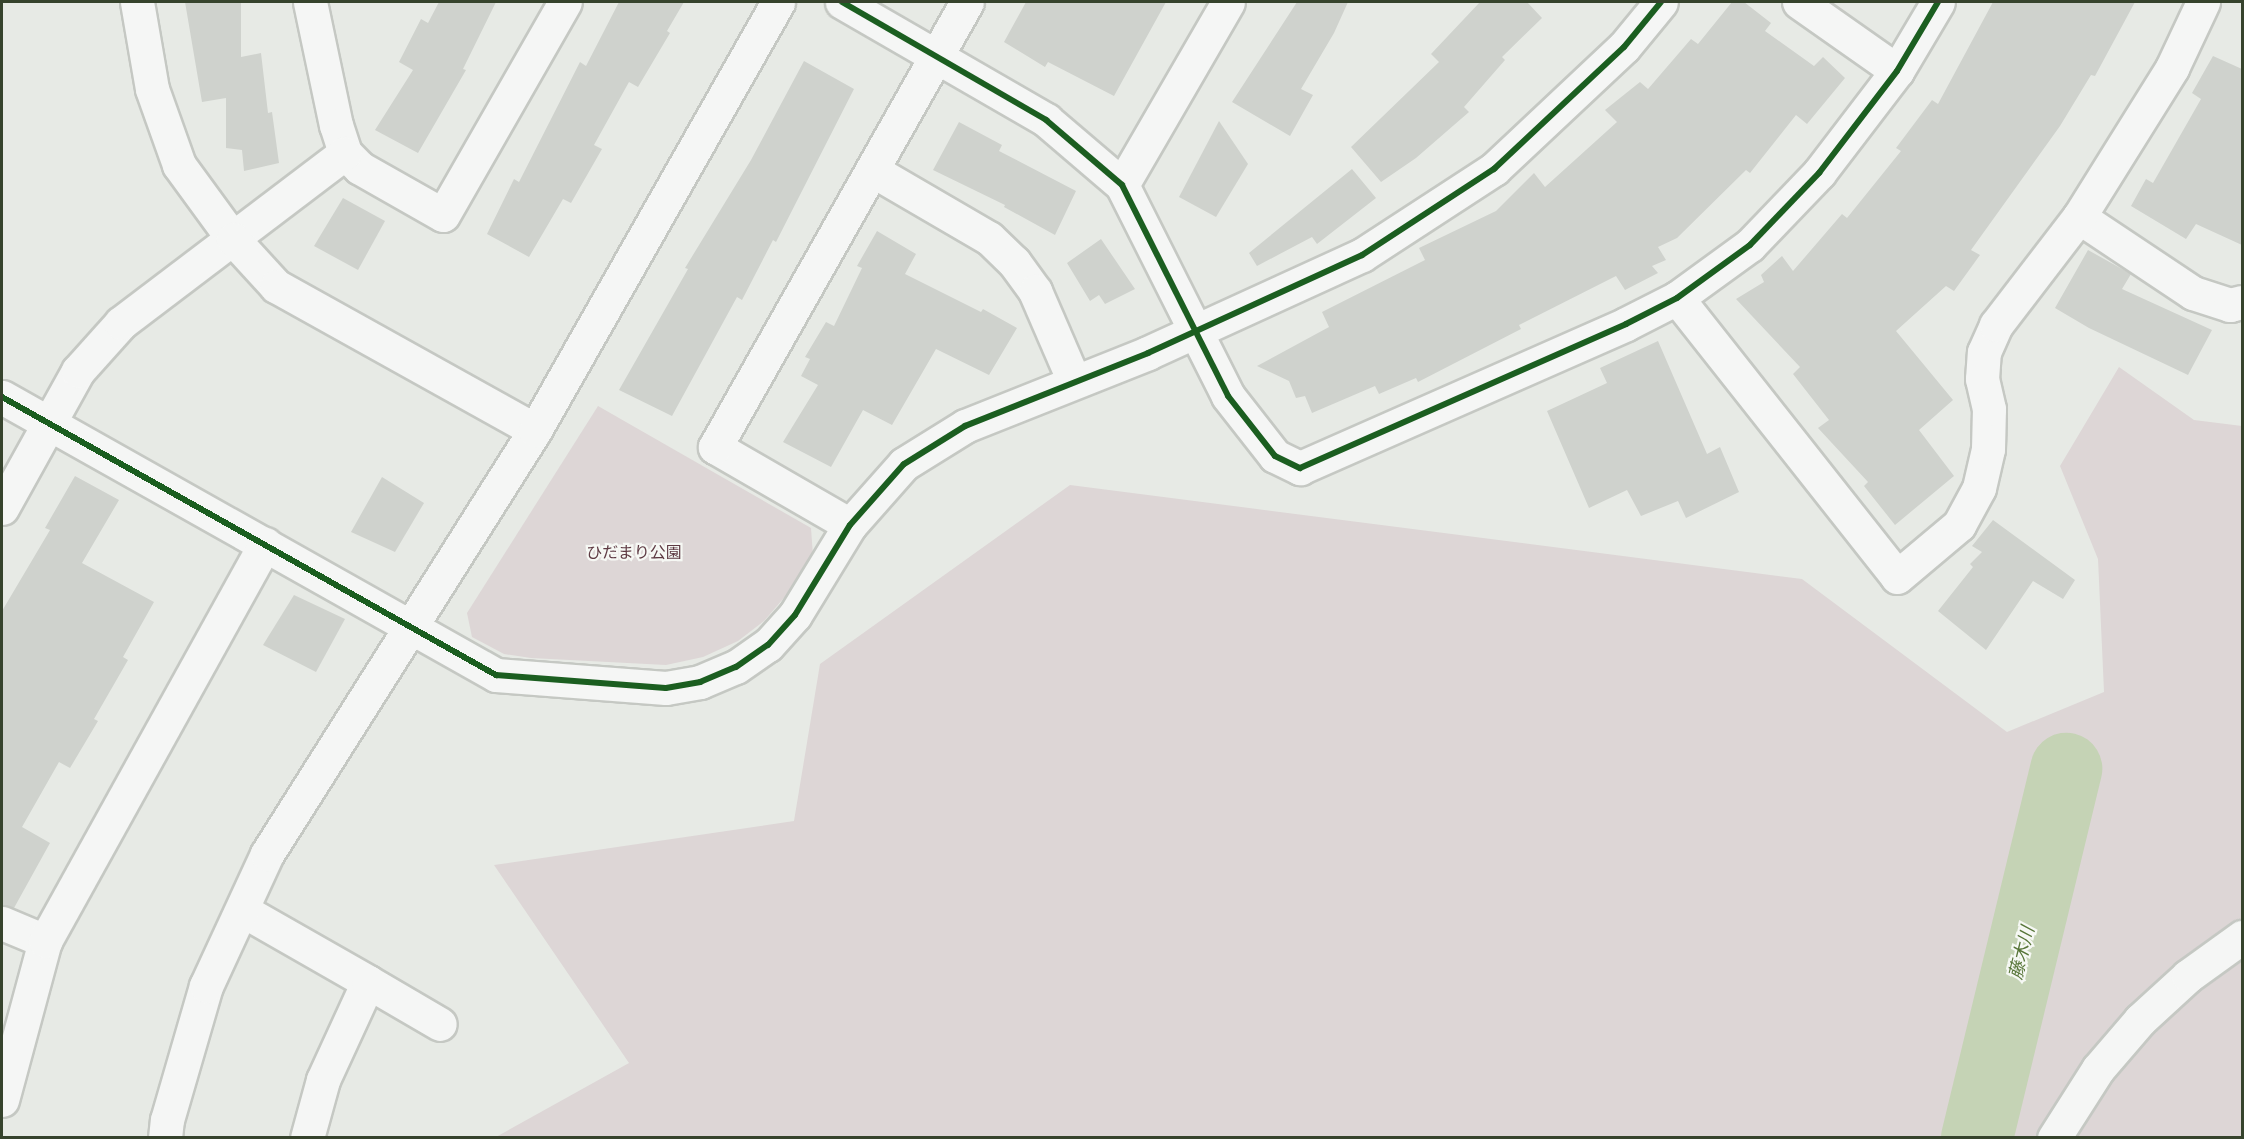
<!DOCTYPE html>
<meta charset="utf-8">
<style>
body{margin:0}
#map{position:relative;width:2244px;height:1139px;overflow:hidden;background:#e7eae5;font-family:Raleway,"Noto Sans JP",sans-serif}
div>[style]{position:absolute}
.green>*{inset:0;background:#ddd6d6}
.river>*{height:72px;margin:-36px;padding:0 36px;transform-origin:36px;border-radius:36px;background:#c5d3b5}
.building>*{inset:0;background:#cfd2cd}
.roads{filter:drop-shadow(2px 0 #c5c8c3) drop-shadow(-2px 0 #c5c8c3) drop-shadow(0 2px #c5c8c3) drop-shadow(0 -2px #c5c8c3)}
.minor>*{height:33px;margin:-16.5px;padding:0 16.5px;transform-origin:16.5px;border-radius:16.5px;background:#f5f6f5}
.tertiary>*{height:33px;margin:-16.5px;padding:0 16.5px;transform-origin:16.5px;border-radius:16.5px;background:#f5f6f5}
.cycleway>*{height:6px;margin:-3px;padding:0 3px;transform-origin:3px;border-radius:3px;background:#1b5e20}
span{translate:-50% -50%;white-space:nowrap;text-align:center;line-height:1.15;-webkit-text-stroke:4.5px #f6f8f4;paint-order:stroke}
.park-label{font-size:16px;color:#5e3a43}
.water-label{font-size:18px;color:#577538;font-style:italic}
.frame{position:absolute;inset:0;border:3px solid #36432c;pointer-events:none}
</style>
<div id="map">
<div class="green">
<div style="clip-path:polygon(2119px 367px,2194px 420px,2242px 426px,2242px 1137px,496px 1137px,629px 1063px,494px 865px,794px 821px,820px 664px,1070px 485px,1802px 579px,2007px 732px,2104px 692px,2098px 559px,2060px 466px)"></div>
<div style="clip-path:polygon(598px 406px,811px 528px,813px 556px,789px 592px,764px 621px,738px 641px,703px 657px,666px 665px,531px 658px,504px 654px,472px 637px,467px 613px)"></div>
</div>
<div class="river">
<div style="left:1977px;top:1138px;width:380px;rotate:-76.4deg"></div>
</div>
<div class="building">
<div style="clip-path:polygon(185px 2px,241px 2px,241px 57px,261px 53px,268px 113px,272px 112px,279px 163px,244px 171px,242px 150px,226px 148px,226px 98px,202px 102px)"></div>
<div style="clip-path:polygon(439px 2px,496px 2px,463px 69px,466px 70px,418px 153px,375px 130px,413px 70px,399px 62px,421px 19px,428px 23px)"></div>
<div style="clip-path:polygon(619px 2px,684px 2px,667px 31px,670px 33px,638px 87px,629px 82px,594px 145px,602px 149px,571px 203px,563px 199px,529px 257px,487px 234px,514px 179px,519px 182px,580px 62px,586px 66px)"></div>
<div style="clip-path:polygon(1026px 2px,1166px 2px,1114px 96px,1048px 62px,1045px 67px,1004px 42px)"></div>
<div style="clip-path:polygon(1297px 2px,1348px 2px,1334px 33px,1301px 89px,1313px 95px,1290px 136px,1232px 102px)"></div>
<div style="clip-path:polygon(1480px 2px,1527px 2px,1542px 18px,1502px 57px,1505px 60px,1464px 107px,1469px 112px,1416px 158px,1381px 182px,1351px 147px,1439px 62px,1431px 54px)"></div>
<div style="clip-path:polygon(1732px 2px,1744px 2px,1771px 23px,1765px 31px,1814px 66px,1823px 57px,1845px 78px,1807px 124px,1796px 115px,1750px 173px,1746px 170px,1677px 238px,1658px 247px,1666px 260px,1652px 266px,1658px 273px,1625px 290px,1616px 276px,1519px 325px,1521px 329px,1418px 382px,1416px 378px,1379px 394px,1375px 386px,1312px 413px,1305px 396px,1296px 398px,1289px 381px,1257px 366px,1329px 327px,1322px 312px,1425px 260px,1419px 248px,1496px 211px,1534px 173px,1545px 187px,1617px 122px,1605px 110px,1640px 82px,1648px 89px,1691px 39px,1698px 44px)"></div>
<div style="clip-path:polygon(1993px 2px,2135px 2px,2095px 76px,2091px 75px,2060px 126px,1971px 250px,1980px 255px,1954px 291px,1946px 286px,1896px 331px,1953px 400px,1919px 430px,1954px 476px,1895px 525px,1864px 486px,1868px 482px,1818px 428px,1829px 420px,1793px 374px,1800px 367px,1736px 299px,1764px 282px,1761px 275px,1782px 256px,1793px 271px,1842px 214px,1847px 218px,1901px 151px,1896px 148px,1932px 100px,1938px 104px)"></div>
<div style="clip-path:polygon(2213px 56px,2242px 69px,2242px 245px,2196px 224px,2186px 239px,2131px 206px,2146px 179px,2153px 183px,2201px 99px,2192px 93px)"></div>
<div style="clip-path:polygon(804px 61px,854px 89px,776px 242px,773px 240px,742px 300px,737px 297px,672px 416px,619px 390px,688px 269px,685px 268px,751px 160px)"></div>
<div style="clip-path:polygon(1219px 121px,1248px 164px,1216px 217px,1179px 197px)"></div>
<div style="clip-path:polygon(959px 122px,1002px 145px,999px 151px,1076px 191px,1055px 235px,1004px 207px,1005px 205px,933px 170px)"></div>
<div style="clip-path:polygon(1352px 169px,1376px 198px,1317px 244px,1312px 237px,1257px 266px,1249px 253px)"></div>
<div style="clip-path:polygon(343px 198px,385px 221px,358px 270px,314px 246px)"></div>
<div style="clip-path:polygon(877px 231px,916px 254px,905px 274px,981px 312px,983px 309px,1017px 328px,989px 375px,936px 349px,892px 425px,863px 410px,831px 467px,783px 442px,818px 385px,801px 376px,810px 359px,805px 357px,826px 322px,834px 326px,862px 268px,857px 266px)"></div>
<div style="clip-path:polygon(1101px 239px,1135px 289px,1105px 304px,1099px 295px,1090px 301px,1067px 263px)"></div>
<div style="clip-path:polygon(2088px 250px,2131px 274px,2122px 289px,2212px 330px,2188px 375px,2089px 328px,2055px 308px)"></div>
<div style="clip-path:polygon(1658px 341px,1707px 454px,1720px 447px,1739px 492px,1686px 518px,1678px 501px,1641px 516px,1627px 490px,1589px 508px,1547px 411px,1607px 383px,1600px 368px)"></div>
<div style="clip-path:polygon(75px 476px,119px 500px,82px 563px,154px 602px,123px 657px,128px 660px,94px 719px,98px 721px,70px 768px,59px 762px,22px 827px,50px 843px,14px 908px,2px 905px,2px 611px,50px 530px,45px 528px)"></div>
<div style="clip-path:polygon(382px 477px,424px 503px,395px 552px,351px 532px)"></div>
<div style="clip-path:polygon(1993px 520px,2075px 580px,2063px 599px,2033px 581px,1986px 650px,1938px 611px,1973px 567px,1970px 564px,1982px 552px,1972px 546px)"></div>
<div style="clip-path:polygon(294px 595px,345px 619px,316px 672px,263px 645px)"></div>
</div>
<div class="roads">
<div class="minor">
<div style="left:310px;top:2px;width:126px;rotate:78.1deg"></div>
<div style="left:336px;top:125px;width:29px;rotate:72deg"></div>
<div style="left:345px;top:153px;width:21px;rotate:45deg"></div>
<div style="left:360px;top:168px;width:95px;rotate:29.5deg"></div>
<div style="left:443px;top:215px;width:245px;rotate:-60.2deg"></div>
<div style="left:842px;top:2px;width:236px;rotate:30deg"></div>
<div style="left:1046px;top:120px;width:100px;rotate:40.5deg"></div>
<div style="left:1122px;top:185px;width:236px;rotate:63.3deg"></div>
<div style="left:1228px;top:396px;width:76px;rotate:51.9deg"></div>
<div style="left:1275px;top:456px;width:28px;rotate:26deg"></div>
<div style="left:1300px;top:468px;width:356px;rotate:-23.8deg"></div>
<div style="left:1626px;top:324px;width:57px;rotate:-27deg"></div>
<div style="left:1677px;top:298px;width:90px;rotate:-36deg"></div>
<div style="left:1750px;top:245px;width:100px;rotate:-46.2deg"></div>
<div style="left:1819px;top:173px;width:128px;rotate:-52.6deg"></div>
<div style="left:1897px;top:71px;width:80px;rotate:-59.3deg"></div>
<div style="left:1799px;top:2px;width:120px;rotate:35.1deg"></div>
<div style="left:872px;top:170px;width:135px;rotate:30.2deg"></div>
<div style="left:989px;top:238px;width:35px;rotate:44deg"></div>
<div style="left:1014px;top:262px;width:36px;rotate:54deg"></div>
<div style="left:1035px;top:291px;width:98px;rotate:66.6deg"></div>
<div style="left:1122px;top:185px;width:211px;rotate:-59.9deg"></div>
<div style="left:2079px;top:217px;width:137px;rotate:33.7deg"></div>
<div style="left:2193px;top:293px;width:39px;rotate:18deg"></div>
<div style="left:2230px;top:305px;width:12px;rotate:-14deg"></div>
<div style="left:1677px;top:298px;width:355px;rotate:51.7deg"></div>
<div style="left:1897px;top:577px;width:81px;rotate:-40deg"></div>
<div style="left:1959px;top:525px;width:42px;rotate:-61.6deg"></div>
<div style="left:1979px;top:488px;width:40px;rotate:-77deg"></div>
<div style="left:1988px;top:449px;width:40px;rotate:-88.6deg"></div>
<div style="left:1989px;top:409px;width:31px;rotate:-103deg"></div>
<div style="left:1982px;top:379px;width:27px;rotate:-86deg"></div>
<div style="left:1984px;top:352px;width:30px;rotate:-66deg"></div>
<div style="left:1996px;top:325px;width:136px;rotate:-52.5deg"></div>
<div style="left:2079px;top:217px;width:176px;rotate:-58deg"></div>
<div style="left:2172px;top:68px;width:73px;rotate:-64.8deg"></div>
<div style="left:2px;top:397px;width:567px;rotate:29.37deg"></div>
<div style="left:496px;top:675px;width:170px;rotate:4.4deg"></div>
<div style="left:666px;top:688px;width:35px;rotate:-10deg"></div>
<div style="left:700px;top:682px;width:39px;rotate:-23deg"></div>
<div style="left:736px;top:667px;width:39px;rotate:-35deg"></div>
<div style="left:768px;top:645px;width:40px;rotate:-48deg"></div>
<div style="left:795px;top:615px;width:105px;rotate:-58.6deg"></div>
<div style="left:850px;top:525px;width:81px;rotate:-48.5deg"></div>
<div style="left:904px;top:464px;width:72px;rotate:-31.9deg"></div>
<div style="left:965px;top:426px;width:197px;rotate:-21.7deg"></div>
<div style="left:1148px;top:353px;width:235px;rotate:-24.6deg"></div>
<div style="left:1362px;top:255px;width:158px;rotate:-33.1deg"></div>
<div style="left:1494px;top:169px;width:178px;rotate:-43.2deg"></div>
<div style="left:1624px;top:47px;width:58px;rotate:-50.6deg"></div>
<div style="left:2px;top:508px;width:157px;rotate:-61deg"></div>
<div style="left:78px;top:371px;width:64px;rotate:-48.1deg"></div>
<div style="left:121px;top:323px;width:281px;rotate:-37.2deg"></div>
<div style="left:850px;top:525px;width:156px;rotate:-150deg"></div>
<div style="left:715px;top:447px;width:511px;rotate:-60.48deg"></div>
<div style="left:242px;top:910px;width:145px;rotate:29.7deg"></div>
<div style="left:368px;top:982px;width:108px;rotate:114.7deg"></div>
<div style="left:323px;top:1080px;width:60px;rotate:105.4deg"></div>
<div style="left:2px;top:923px;width:47px;rotate:22.7deg"></div>
<div style="left:368px;top:982px;width:83px;rotate:30.3deg"></div>
<div style="left:2px;top:1100px;width:165px;rotate:-74.9deg"></div>
<div style="left:45px;top:941px;width:454px;rotate:-61deg"></div>
</div>
<div class="tertiary">
<div style="left:137px;top:2px;width:88px;rotate:80.2deg"></div>
<div style="left:152px;top:89px;width:81px;rotate:70.4deg"></div>
<div style="left:179px;top:165px;width:92px;rotate:53.9deg"></div>
<div style="left:233px;top:239px;width:64px;rotate:47.5deg"></div>
<div style="left:276px;top:286px;width:296px;rotate:29.1deg"></div>
<div style="left:165px;top:1138px;width:18px;rotate:-84deg"></div>
<div style="left:167px;top:1120px;width:140px;rotate:-73.8deg"></div>
<div style="left:206px;top:986px;width:145px;rotate:-65.2deg"></div>
<div style="left:267px;top:854px;width:502px;rotate:-57.7deg"></div>
<div style="left:535px;top:430px;width:492px;rotate:-60.4deg"></div>
<div style="left:2054px;top:1138px;width:82px;rotate:-57.5deg"></div>
<div style="left:2098px;top:1069px;width:65px;rotate:-49.4deg"></div>
<div style="left:2140px;top:1020px;width:65px;rotate:-42.5deg"></div>
<div style="left:2188px;top:976px;width:67px;rotate:-35.8deg"></div>
</div>
</div>
<div class="cycleway">
<div style="left:842px;top:2px;width:236px;rotate:30deg"></div>
<div style="left:1046px;top:120px;width:100px;rotate:40.5deg"></div>
<div style="left:1122px;top:185px;width:236px;rotate:63.3deg"></div>
<div style="left:1228px;top:396px;width:76px;rotate:51.9deg"></div>
<div style="left:1275px;top:456px;width:28px;rotate:26deg"></div>
<div style="left:1300px;top:468px;width:356px;rotate:-23.8deg"></div>
<div style="left:1626px;top:324px;width:57px;rotate:-27deg"></div>
<div style="left:1677px;top:298px;width:90px;rotate:-36deg"></div>
<div style="left:1750px;top:245px;width:100px;rotate:-46.2deg"></div>
<div style="left:1819px;top:173px;width:128px;rotate:-52.6deg"></div>
<div style="left:1897px;top:71px;width:80px;rotate:-59.3deg"></div>
<div style="left:2px;top:397px;width:567px;rotate:29.37deg"></div>
<div style="left:496px;top:675px;width:170px;rotate:4.4deg"></div>
<div style="left:666px;top:688px;width:35px;rotate:-10deg"></div>
<div style="left:700px;top:682px;width:39px;rotate:-23deg"></div>
<div style="left:736px;top:667px;width:39px;rotate:-35deg"></div>
<div style="left:768px;top:645px;width:40px;rotate:-48deg"></div>
<div style="left:795px;top:615px;width:105px;rotate:-58.6deg"></div>
<div style="left:850px;top:525px;width:81px;rotate:-48.5deg"></div>
<div style="left:904px;top:464px;width:72px;rotate:-31.9deg"></div>
<div style="left:965px;top:426px;width:197px;rotate:-21.7deg"></div>
<div style="left:1148px;top:353px;width:235px;rotate:-24.6deg"></div>
<div style="left:1362px;top:255px;width:158px;rotate:-33.1deg"></div>
<div style="left:1494px;top:169px;width:178px;rotate:-43.2deg"></div>
<div style="left:1624px;top:47px;width:58px;rotate:-50.6deg"></div>
</div>
<div class="park-label">
<span style="left:634px;top:553px">ひだまり公園</span>
</div>
<div class="water-label">
<span style="left:2022px;top:953px;rotate:-76deg">藤木川</span>
</div>
<div class="frame"></div>
</div>
